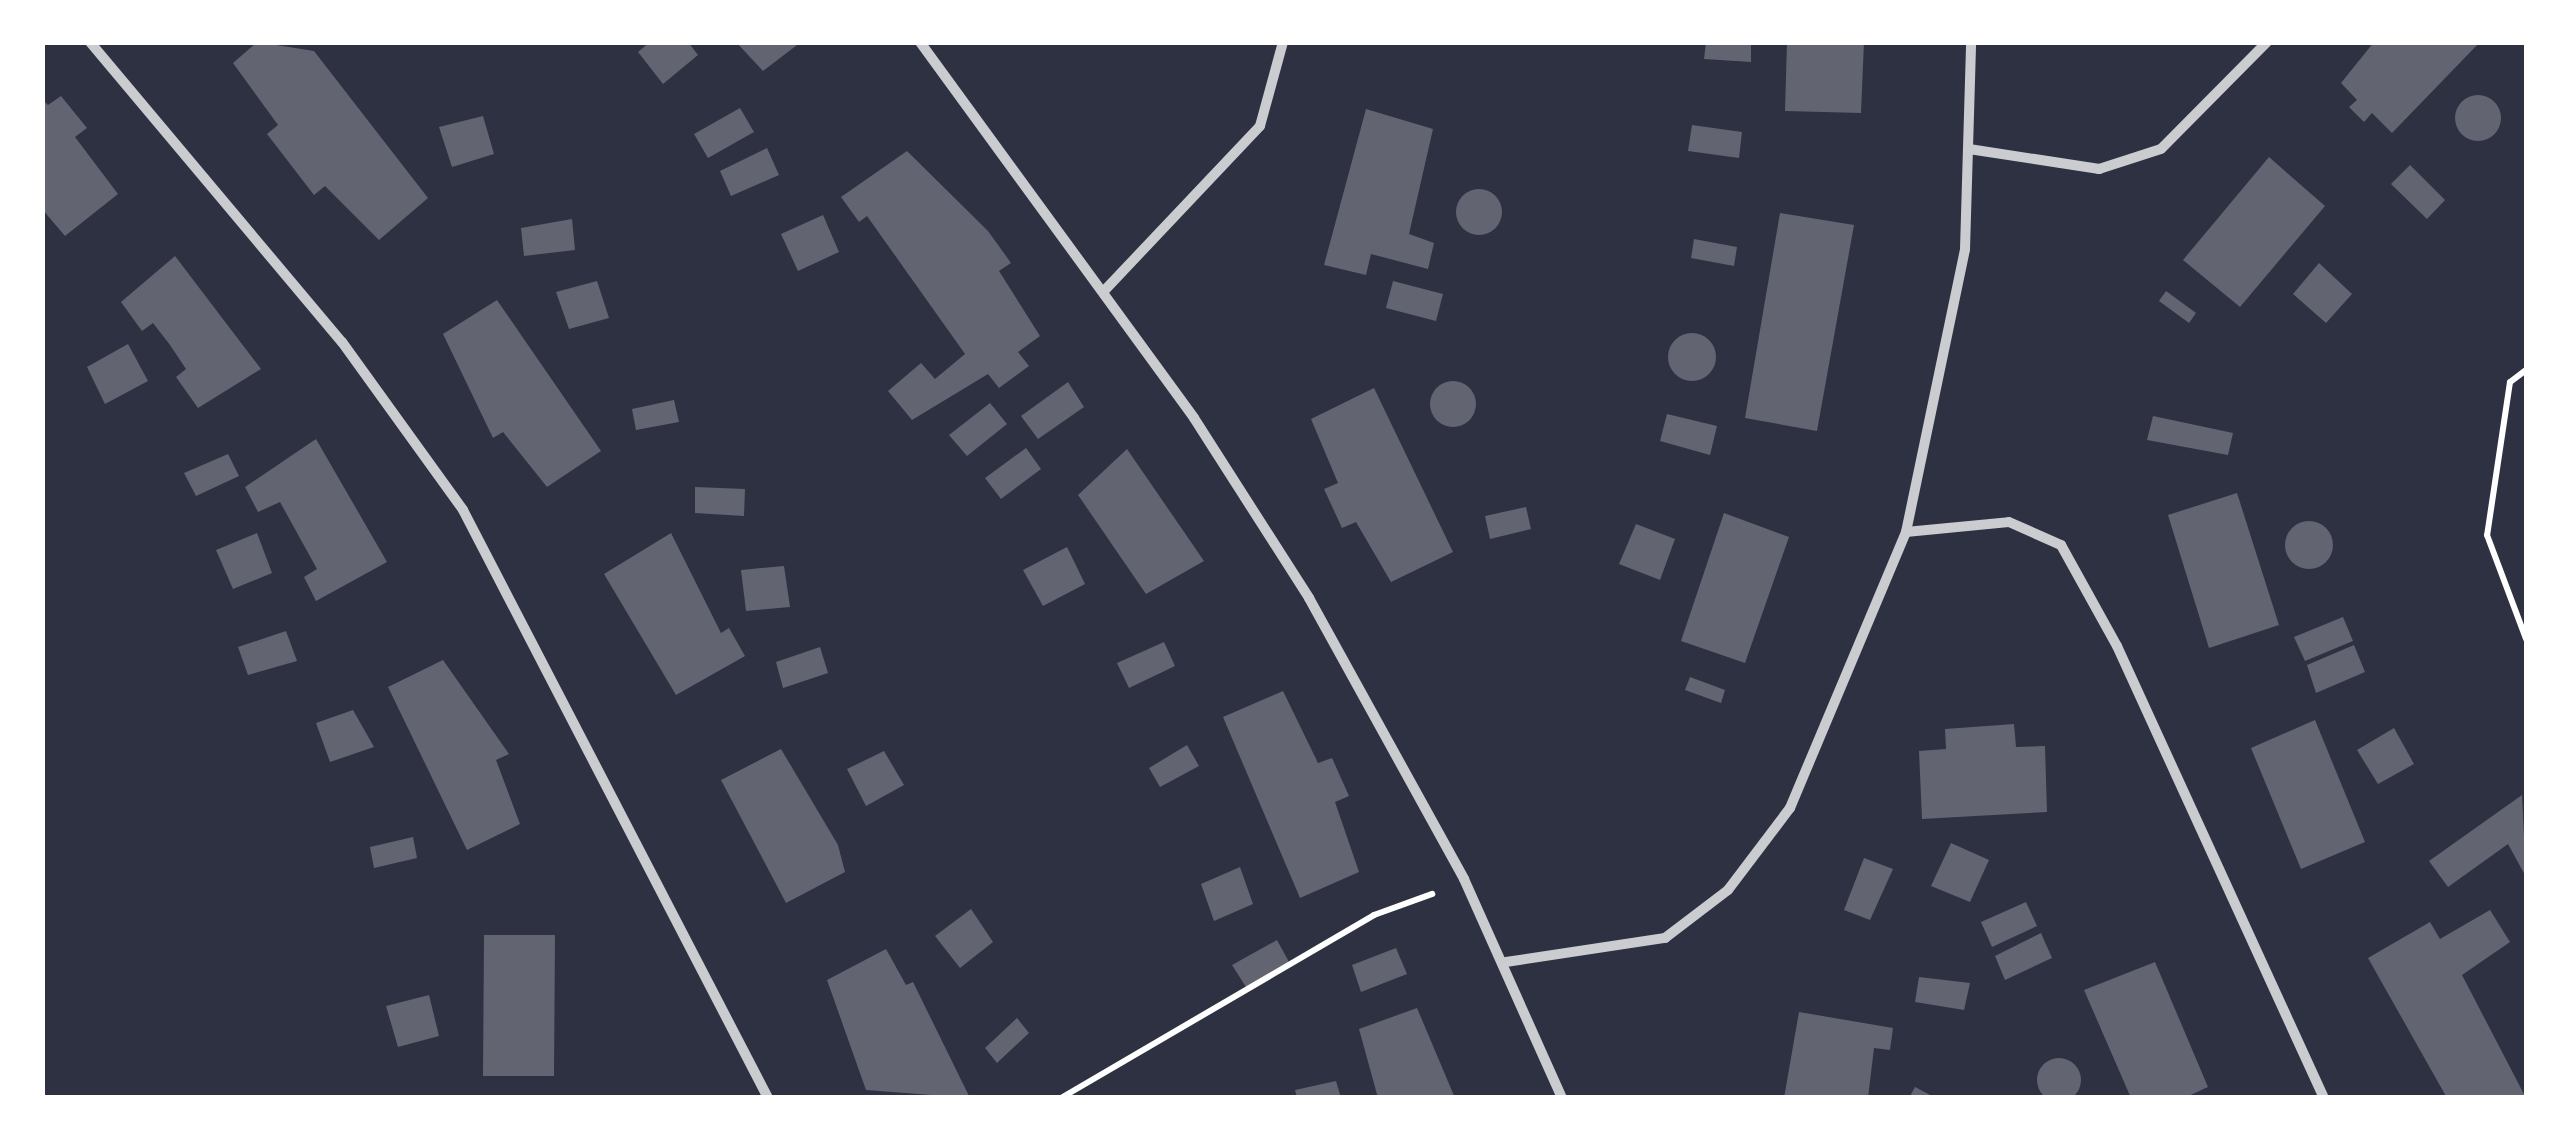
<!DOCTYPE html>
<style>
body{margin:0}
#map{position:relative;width:2569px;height:1140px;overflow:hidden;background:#2d3142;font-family:Helvetica,sans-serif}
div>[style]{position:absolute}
.building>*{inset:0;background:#626471}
.round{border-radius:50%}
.path>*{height:6px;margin:-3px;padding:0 3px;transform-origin:3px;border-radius:3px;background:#fff}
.minor>*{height:10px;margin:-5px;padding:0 5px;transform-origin:5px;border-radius:5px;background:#caccd0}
span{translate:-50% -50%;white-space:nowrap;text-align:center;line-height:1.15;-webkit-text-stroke:10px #fff;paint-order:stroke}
.frame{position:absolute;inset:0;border:45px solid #fff;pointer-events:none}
</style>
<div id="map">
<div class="building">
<div style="clip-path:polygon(257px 42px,314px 51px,428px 198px,379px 240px,325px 186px,314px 195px,267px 134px,278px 125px,233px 63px)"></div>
<div style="clip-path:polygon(650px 42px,688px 42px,698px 55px,663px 84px,638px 52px)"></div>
<div style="clip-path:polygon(736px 42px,801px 42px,763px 71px)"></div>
<div style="clip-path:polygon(1706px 42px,1751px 42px,1751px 62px,1704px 59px)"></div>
<div style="clip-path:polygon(1787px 42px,1864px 42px,1861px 113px,1785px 111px)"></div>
<div style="clip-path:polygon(2374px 42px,2480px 42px,2392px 133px,2372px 113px,2364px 122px,2349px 107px,2357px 100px,2341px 83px)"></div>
<div class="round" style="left:2455px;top:95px;width:46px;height:46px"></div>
<div style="clip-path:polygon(61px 96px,87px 128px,75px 137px,118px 194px,65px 236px,42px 209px,42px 99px,48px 105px)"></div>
<div style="clip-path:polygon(740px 108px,754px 132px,708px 158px,694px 134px)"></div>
<div style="clip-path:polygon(1366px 109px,1433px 129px,1409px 234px,1434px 243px,1428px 269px,1371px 254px,1366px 275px,1324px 265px)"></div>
<div style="clip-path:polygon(483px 116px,494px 154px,452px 167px,439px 127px)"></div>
<div style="clip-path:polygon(1692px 125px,1742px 132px,1739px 158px,1688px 151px)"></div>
<div style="clip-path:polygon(767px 148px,779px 175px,731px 196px,720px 171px)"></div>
<div style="clip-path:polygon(907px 151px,988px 231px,1011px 263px,999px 271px,1040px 336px,1018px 352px,1029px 366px,999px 388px,988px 374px,912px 420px,888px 391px,921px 363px,935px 379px,965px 354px,867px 216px,859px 222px,841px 197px)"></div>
<div style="clip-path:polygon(2269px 157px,2325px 206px,2240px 307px,2183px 260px)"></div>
<div style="clip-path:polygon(2410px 165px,2445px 200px,2427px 219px,2391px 184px)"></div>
<div class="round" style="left:1456px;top:189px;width:46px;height:46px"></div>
<div style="clip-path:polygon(1780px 213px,1854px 225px,1817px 431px,1745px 418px)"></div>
<div style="clip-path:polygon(823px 215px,839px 252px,798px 271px,781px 234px)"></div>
<div style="clip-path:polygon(572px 219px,575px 250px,524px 256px,521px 228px)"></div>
<div style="clip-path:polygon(1694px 239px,1737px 247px,1734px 266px,1691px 258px)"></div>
<div style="clip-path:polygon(175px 256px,261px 369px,198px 408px,176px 377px,186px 369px,170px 345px,153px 323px,142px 331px,121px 302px)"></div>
<div style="clip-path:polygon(2319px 263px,2352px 294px,2326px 323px,2293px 294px)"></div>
<div style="clip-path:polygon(597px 281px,609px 318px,569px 329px,556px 292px)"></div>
<div style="clip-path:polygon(1393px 281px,1443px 294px,1436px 321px,1386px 308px)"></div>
<div style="clip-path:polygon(2166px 291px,2196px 313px,2189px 323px,2159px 301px)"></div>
<div style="clip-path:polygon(497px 300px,601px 451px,547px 487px,503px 432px,493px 438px,443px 334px)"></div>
<div class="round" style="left:1668px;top:333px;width:48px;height:48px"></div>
<div style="clip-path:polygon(128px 344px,148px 381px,105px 404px,87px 367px)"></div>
<div class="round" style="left:1430px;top:381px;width:46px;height:46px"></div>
<div style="clip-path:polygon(1068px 382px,1084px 407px,1038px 439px,1021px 416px)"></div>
<div style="clip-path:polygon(1374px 388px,1453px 552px,1391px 582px,1356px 522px,1342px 528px,1324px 489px,1338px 483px,1311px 419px)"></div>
<div style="clip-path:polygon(674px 400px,679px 422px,636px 430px,632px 409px)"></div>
<div style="clip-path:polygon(990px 403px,1007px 424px,967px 456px,949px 435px)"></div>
<div style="clip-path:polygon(1667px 414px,1717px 426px,1710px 455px,1660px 441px)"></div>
<div style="clip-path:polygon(2153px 416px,2233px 433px,2228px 455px,2147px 440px)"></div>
<div style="clip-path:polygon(316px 439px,387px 562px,316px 601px,304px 577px,317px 569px,280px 502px,258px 512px,245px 487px)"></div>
<div style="clip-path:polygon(1026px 448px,1041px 469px,1001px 499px,985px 478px)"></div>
<div style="clip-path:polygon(1127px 449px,1204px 561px,1146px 594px,1078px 495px)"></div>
<div style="clip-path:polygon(228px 454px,239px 476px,196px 496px,184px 473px)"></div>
<div style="clip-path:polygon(695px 487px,745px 489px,744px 516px,695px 513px)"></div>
<div style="clip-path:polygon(2237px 493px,2279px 625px,2209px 648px,2168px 515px)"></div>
<div style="clip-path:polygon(1526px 507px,1531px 529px,1490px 539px,1485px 516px)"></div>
<div style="clip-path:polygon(1724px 513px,1789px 537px,1745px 663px,1681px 641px)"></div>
<div class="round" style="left:2285px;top:521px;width:48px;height:48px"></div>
<div style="clip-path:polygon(1636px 524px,1675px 539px,1660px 580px,1619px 564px)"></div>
<div style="clip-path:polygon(257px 533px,272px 573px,233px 589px,216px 550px)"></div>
<div style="clip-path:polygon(671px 533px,721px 633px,729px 628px,745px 656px,676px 695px,604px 574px)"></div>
<div style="clip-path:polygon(1067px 547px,1085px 584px,1043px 606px,1023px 570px)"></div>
<div style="clip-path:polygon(784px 566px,790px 607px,746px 611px,741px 570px)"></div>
<div style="clip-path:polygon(2343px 617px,2353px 641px,2305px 661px,2294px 637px)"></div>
<div style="clip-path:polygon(286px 631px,297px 661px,248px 675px,238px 647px)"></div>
<div style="clip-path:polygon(1164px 642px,1175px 666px,1129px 688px,1117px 663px)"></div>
<div style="clip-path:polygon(2354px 645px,2365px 672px,2316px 693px,2307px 665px)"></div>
<div style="clip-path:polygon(820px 647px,828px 673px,783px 688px,776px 662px)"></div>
<div style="clip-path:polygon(443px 660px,509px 754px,496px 760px,520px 824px,467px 850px,388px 687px)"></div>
<div style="clip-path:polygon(1690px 677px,1725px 690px,1721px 703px,1685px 690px)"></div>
<div style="clip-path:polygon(1283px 691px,1318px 763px,1332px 758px,1349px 796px,1335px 802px,1359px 872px,1300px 898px,1223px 717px)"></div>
<div style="clip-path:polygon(353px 710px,374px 747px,330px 762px,316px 723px)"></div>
<div style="clip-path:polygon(2315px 720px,2365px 842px,2301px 869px,2251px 748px)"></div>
<div style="clip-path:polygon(2014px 724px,2016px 747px,2045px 746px,2047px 812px,1922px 819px,1919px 751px,1946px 749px,1945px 729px)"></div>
<div style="clip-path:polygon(2394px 728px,2414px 764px,2378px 784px,2357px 750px)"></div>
<div style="clip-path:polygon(1187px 745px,1199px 766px,1160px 787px,1149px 768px)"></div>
<div style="clip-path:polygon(781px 749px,838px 845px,845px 872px,786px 903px,721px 780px)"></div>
<div style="clip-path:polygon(884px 751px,904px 785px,866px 806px,847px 769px)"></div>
<div style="clip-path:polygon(2522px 795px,2526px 877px,2508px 844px,2448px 887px,2429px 861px)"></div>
<div style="clip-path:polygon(413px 837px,417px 858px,374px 868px,370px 847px)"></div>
<div style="clip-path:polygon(1951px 843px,1989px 860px,1970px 902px,1931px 886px)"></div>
<div style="clip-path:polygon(1864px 858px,1893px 869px,1870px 920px,1844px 910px)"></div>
<div style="clip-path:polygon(1240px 867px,1253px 904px,1214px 921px,1201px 884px)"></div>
<div style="clip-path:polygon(2026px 902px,2037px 926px,1992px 947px,1981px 922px)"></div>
<div style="clip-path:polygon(971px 909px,993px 942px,960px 968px,935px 936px)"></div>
<div style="clip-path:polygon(2490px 910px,2510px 942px,2462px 975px,2526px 1098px,2447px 1098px,2368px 958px,2430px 922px,2440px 939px)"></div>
<div style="clip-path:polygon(2041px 933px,2052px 958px,2005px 980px,1995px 956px)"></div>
<div style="clip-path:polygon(484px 935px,555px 935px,554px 1076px,483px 1076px)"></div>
<div style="clip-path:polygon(1277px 940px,1289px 962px,1246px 987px,1232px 965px)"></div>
<div style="clip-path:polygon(1396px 948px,1407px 974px,1361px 992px,1352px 965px)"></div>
<div style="clip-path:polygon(886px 949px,906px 985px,913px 982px,970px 1098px,866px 1090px,827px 980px)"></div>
<div style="clip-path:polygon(2155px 962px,2208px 1087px,2184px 1098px,2131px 1098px,2084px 990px)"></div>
<div style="clip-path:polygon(1919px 977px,1970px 983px,1964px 1010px,1915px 1002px)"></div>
<div style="clip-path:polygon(429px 995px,439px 1036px,398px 1047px,386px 1006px)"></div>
<div style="clip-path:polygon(1417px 1008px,1455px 1098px,1378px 1098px,1359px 1029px)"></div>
<div style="clip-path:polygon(1799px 1012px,1893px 1028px,1890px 1050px,1874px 1048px,1868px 1098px,1784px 1098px)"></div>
<div style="clip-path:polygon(1017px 1018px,1029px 1033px,997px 1063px,985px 1048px)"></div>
<div class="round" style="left:2037px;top:1058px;width:44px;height:44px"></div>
<div style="clip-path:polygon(1336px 1081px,1341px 1098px,1297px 1098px,1295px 1090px)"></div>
<div style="clip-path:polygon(1915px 1087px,1936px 1098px,1909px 1098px)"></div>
</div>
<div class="path">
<div style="left:2526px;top:370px;width:20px;rotate:143deg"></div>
<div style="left:2510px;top:382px;width:155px;rotate:98.5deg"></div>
<div style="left:2487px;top:535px;width:111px;rotate:69.4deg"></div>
<div style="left:1061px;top:1098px;width:363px;rotate:-30.3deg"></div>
<div style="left:1374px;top:915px;width:62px;rotate:-19.9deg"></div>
</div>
<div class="minor">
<div style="left:90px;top:42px;width:392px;rotate:50deg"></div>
<div style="left:342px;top:342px;width:207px;rotate:54.2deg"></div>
<div style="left:463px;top:510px;width:662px;rotate:62.58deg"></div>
<div style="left:920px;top:42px;width:465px;rotate:53.9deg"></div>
<div style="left:1194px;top:418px;width:214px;rotate:57.4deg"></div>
<div style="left:1309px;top:598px;width:321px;rotate:61.1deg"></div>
<div style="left:1464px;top:879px;width:240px;rotate:65.9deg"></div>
<div style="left:1969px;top:149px;width:132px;rotate:8.7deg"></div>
<div style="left:2099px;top:169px;width:65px;rotate:-17.9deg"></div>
<div style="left:2161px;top:149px;width:151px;rotate:-45.3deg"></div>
<div style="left:1104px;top:291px;width:227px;rotate:-46.6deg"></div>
<div style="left:1260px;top:126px;width:87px;rotate:-74.7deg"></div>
<div style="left:1906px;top:532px;width:103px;rotate:-5.5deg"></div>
<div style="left:2009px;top:522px;width:57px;rotate:23.9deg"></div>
<div style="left:2061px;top:545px;width:115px;rotate:61deg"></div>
<div style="left:2117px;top:646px;width:497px;rotate:65.4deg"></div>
<div style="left:1506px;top:962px;width:161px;rotate:-8.6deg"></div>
<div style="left:1665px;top:938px;width:79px;rotate:-37.3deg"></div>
<div style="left:1728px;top:890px;width:103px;rotate:-52.9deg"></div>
<div style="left:1790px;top:808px;width:299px;rotate:-67.2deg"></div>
<div style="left:1906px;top:532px;width:289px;rotate:-78.2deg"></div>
<div style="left:1965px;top:249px;width:207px;rotate:-88.3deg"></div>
</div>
<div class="frame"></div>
</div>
